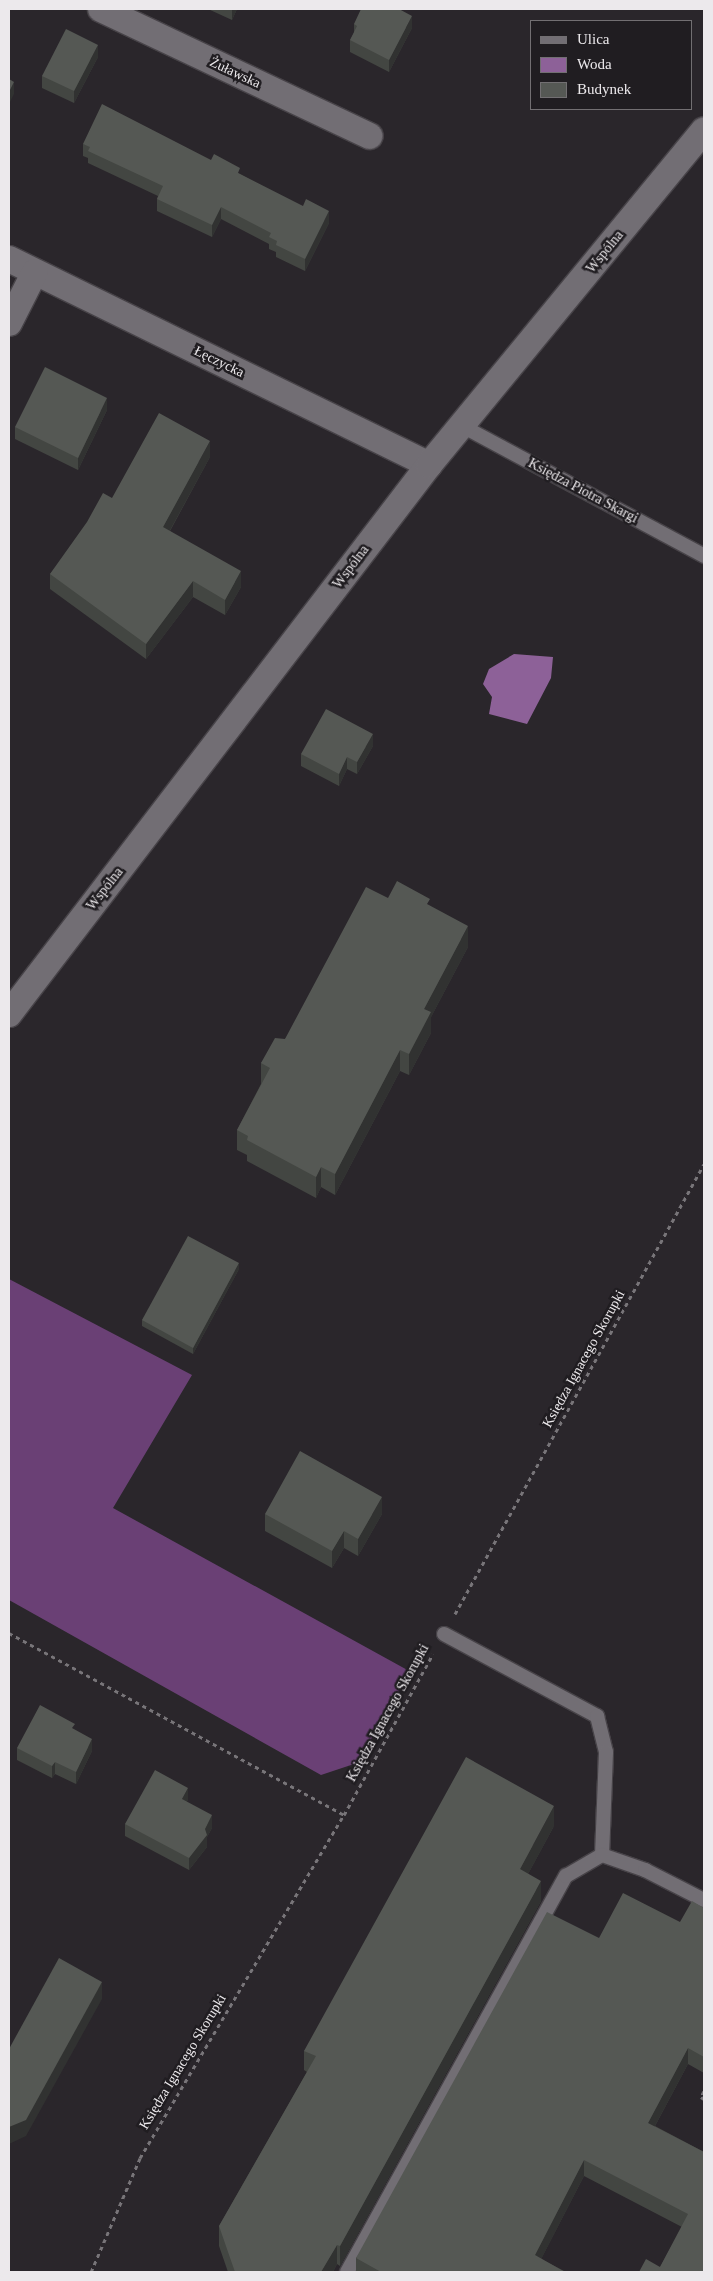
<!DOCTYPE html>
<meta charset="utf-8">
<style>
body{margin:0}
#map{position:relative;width:713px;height:2281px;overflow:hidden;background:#2a262b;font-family:Georgia,serif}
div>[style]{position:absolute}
.forest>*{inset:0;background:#6a4075}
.water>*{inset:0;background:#8d6198}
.path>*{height:3px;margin-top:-1.5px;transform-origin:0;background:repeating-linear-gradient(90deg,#787579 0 4px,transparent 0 8px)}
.roads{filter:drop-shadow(1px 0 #474348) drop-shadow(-1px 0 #474348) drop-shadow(0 1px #474348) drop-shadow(0 -1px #474348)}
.lane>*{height:14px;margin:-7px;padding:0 7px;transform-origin:7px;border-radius:7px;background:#726e74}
.street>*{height:26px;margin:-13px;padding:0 13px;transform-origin:13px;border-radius:13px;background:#726e74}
.wall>*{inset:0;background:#434642}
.shaded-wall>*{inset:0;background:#313231}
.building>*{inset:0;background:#555854}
span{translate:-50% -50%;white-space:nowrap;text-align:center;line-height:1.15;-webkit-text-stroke:5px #201d21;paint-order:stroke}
.street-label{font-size:14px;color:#ece9ec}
.frame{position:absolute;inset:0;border:10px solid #ece9ec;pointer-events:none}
.legend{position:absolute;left:530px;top:20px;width:162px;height:90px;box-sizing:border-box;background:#201d21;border:1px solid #726f72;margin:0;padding:6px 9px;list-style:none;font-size:15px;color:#ece9ec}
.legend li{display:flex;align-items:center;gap:10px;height:25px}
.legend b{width:25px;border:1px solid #726f72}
</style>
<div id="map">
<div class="forest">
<div style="clip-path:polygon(9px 1279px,192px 1375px,113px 1508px,411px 1672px,357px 1763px,321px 1775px,9px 1600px)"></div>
</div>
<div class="water">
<div style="clip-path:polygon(514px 654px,553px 657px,551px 678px,527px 724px,489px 714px,492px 697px,483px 684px,489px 669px)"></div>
</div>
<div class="path">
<div style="left:455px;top:1614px;width:514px;rotate:-61.04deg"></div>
<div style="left:9px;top:1633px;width:381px;rotate:28.5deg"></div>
<div style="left:704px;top:2091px;width:7px;rotate:117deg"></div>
<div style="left:701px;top:2097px;width:4px;rotate:34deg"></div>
<div style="left:91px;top:2272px;width:124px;rotate:-66.7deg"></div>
<div style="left:140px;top:2158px;width:399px;rotate:-59.3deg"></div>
<div style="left:344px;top:1815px;width:184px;rotate:-61.1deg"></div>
</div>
<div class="roads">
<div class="lane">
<div style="left:462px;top:426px;width:275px;rotate:28.2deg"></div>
<div style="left:444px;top:1634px;width:174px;rotate:28.2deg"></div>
<div style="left:597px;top:1716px;width:37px;rotate:76deg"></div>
<div style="left:606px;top:1752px;width:103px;rotate:92.2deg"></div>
<div style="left:347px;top:2272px;width:453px;rotate:-61.1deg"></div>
<div style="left:566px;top:1876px;width:42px;rotate:-30.3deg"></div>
<div style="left:602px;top:1855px;width:46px;rotate:19.2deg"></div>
<div style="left:645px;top:1870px;width:66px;rotate:27deg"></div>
</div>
<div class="street">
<div style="left:101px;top:9px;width:297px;rotate:25.3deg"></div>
<div style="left:9px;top:259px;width:468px;rotate:26.1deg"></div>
<div style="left:9px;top:323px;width:57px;rotate:-63deg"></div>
<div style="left:9px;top:1014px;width:691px;rotate:-52.58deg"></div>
<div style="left:429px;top:465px;width:433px;rotate:-50.6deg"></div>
</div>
</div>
<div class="wall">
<div style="clip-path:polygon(208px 9px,237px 9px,232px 20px)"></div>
<div style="clip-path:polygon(354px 24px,412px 28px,389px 72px,350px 52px,350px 40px,354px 33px)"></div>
<div style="clip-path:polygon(98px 57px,74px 103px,42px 88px,42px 76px)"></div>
<div style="clip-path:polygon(83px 144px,211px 160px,240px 174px,329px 223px,305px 271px,276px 257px,276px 252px,269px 249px,269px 244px,221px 219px,212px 237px,157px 211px,157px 199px,158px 196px,88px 163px,88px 158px,83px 156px)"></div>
<div style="clip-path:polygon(107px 410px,78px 470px,15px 439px,15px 427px)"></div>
<div style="clip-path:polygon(210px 457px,170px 531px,241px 587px,225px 615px,193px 597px,146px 659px,50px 589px,50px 574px,112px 498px)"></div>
<div style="clip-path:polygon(373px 746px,357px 774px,347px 769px,339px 786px,301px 766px,301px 754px)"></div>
<div style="clip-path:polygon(388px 898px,430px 906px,468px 947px,431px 1017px,431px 1033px,409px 1075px,400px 1071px,335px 1195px,321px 1187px,316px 1198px,247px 1161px,247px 1155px,237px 1150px,237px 1130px,261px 1084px,261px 1063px,285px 1039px)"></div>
<div style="clip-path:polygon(239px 1269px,193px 1354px,142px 1326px,142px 1320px)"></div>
<div style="clip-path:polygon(265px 1514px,382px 1514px,358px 1556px,344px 1548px,332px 1568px,265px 1531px)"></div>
<div style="clip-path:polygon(75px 1730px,92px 1751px,76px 1784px,55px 1774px,52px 1778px,17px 1760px,17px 1748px)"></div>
<div style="clip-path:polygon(188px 1800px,186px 1802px,212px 1828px,207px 1837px,207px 1847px,189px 1870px,125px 1836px,125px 1824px)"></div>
<div style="clip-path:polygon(554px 1826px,528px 1874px,541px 1901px,340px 2266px,337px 2264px,333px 2272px,228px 2272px,219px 2246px,219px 2226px,307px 2072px,304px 2070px,304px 2051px)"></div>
<div style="clip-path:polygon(704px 1908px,704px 2073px,688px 2064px,655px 2126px,704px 2152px,704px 2272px,660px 2267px,682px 2227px,584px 2176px,541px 2259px,566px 2272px,356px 2272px,356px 2258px,599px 1938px,680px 1922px)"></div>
</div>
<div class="shaded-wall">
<div style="clip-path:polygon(232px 9px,237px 9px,232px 20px)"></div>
<div style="clip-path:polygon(412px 16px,412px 28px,389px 72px,389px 60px)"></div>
<div style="clip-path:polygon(98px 45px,98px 57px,74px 103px,74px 91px)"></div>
<div style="clip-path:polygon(14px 82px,14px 94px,9px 104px,9px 92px)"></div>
<div style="clip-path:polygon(221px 207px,221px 219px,212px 237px,212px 225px)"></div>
<div style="clip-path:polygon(329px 211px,329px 223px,305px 271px,305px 259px)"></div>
<div style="clip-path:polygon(107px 398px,107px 410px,78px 470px,78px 458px)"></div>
<div style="clip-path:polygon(210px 441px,210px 457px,163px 543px,163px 527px)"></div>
<div style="clip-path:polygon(241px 571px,241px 587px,225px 615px,225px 600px)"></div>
<div style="clip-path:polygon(193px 581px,193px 597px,146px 659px,146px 644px)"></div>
<div style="clip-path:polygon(373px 734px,373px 746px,357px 774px,357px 762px)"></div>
<div style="clip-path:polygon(347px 757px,347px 769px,339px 786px,339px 774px)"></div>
<div style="clip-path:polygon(468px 926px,468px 947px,431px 1017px,431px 1033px,409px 1075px,409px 1054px,424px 1009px)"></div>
<div style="clip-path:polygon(400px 1050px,400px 1071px,335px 1195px,335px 1174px)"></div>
<div style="clip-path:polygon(321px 1167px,321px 1187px,316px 1198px,316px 1177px)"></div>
<div style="clip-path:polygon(239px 1263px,239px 1269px,193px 1354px,193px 1348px)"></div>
<div style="clip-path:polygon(382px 1497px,382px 1514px,358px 1556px,358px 1539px)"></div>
<div style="clip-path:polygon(344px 1531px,344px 1548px,332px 1568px,332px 1551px)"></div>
<div style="clip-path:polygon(92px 1739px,92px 1751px,76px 1784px,76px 1772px)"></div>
<div style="clip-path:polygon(55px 1762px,55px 1774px,52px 1778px,52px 1766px)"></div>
<div style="clip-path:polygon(188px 1788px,188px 1800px,182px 1811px,182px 1799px)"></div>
<div style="clip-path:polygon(554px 1806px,554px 1826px,520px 1889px,520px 1869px)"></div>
<div style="clip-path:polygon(212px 1815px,212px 1828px,207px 1837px,207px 1847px,189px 1870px,189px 1858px)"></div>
<div style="clip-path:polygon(541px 1881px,541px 1901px,340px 2266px,340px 2246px)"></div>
<div style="clip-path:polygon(102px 1982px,102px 1999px,26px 2136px,9px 2144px,9px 2127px)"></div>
<div style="clip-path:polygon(688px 2048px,688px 2064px,648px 2139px,648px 2123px)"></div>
<div style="clip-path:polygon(584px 2160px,584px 2176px,535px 2271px,535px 2255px)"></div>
<div style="clip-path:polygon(337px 2245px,337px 2264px,333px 2272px,321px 2272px)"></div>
</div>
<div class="building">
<div style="clip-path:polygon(361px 9px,399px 9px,412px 16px,389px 60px,350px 40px,357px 26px,354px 24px)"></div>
<div style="clip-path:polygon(66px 29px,98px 45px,74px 91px,42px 76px)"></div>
<div style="clip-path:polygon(9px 79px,14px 82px,9px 92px)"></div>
<div style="clip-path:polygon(102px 104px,211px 160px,214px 154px,240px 168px,238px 173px,303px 206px,306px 199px,329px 211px,305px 259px,276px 245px,277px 241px,269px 237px,271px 233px,221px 207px,212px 225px,157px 199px,163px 186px,88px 151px,90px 147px,83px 144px)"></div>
<div style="clip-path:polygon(45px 367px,107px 398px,78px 458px,15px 427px)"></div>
<div style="clip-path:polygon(159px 413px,210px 441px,163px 527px,241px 571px,225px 600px,193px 581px,146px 644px,50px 574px,87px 522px,103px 493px,112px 498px)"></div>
<div style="clip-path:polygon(326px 709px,373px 734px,357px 762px,347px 757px,339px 774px,301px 754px)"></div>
<div style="clip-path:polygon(397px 881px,430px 899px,427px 904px,468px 926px,424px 1009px,431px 1012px,409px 1054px,400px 1050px,335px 1174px,321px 1167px,316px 1177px,247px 1140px,248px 1136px,237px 1130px,270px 1068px,261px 1063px,275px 1038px,285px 1039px,366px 887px,388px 898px)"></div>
<div style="clip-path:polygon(188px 1236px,239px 1263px,193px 1348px,142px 1320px)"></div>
<div style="clip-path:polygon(300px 1451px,382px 1497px,358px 1539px,344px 1531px,332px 1551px,265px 1514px)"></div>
<div style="clip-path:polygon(40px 1705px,75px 1724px,72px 1728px,92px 1739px,76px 1772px,55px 1762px,52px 1766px,17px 1748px)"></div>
<div style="clip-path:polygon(466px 1757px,554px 1806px,520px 1869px,541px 1881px,340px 2246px,337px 2245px,321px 2272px,235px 2272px,219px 2226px,316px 2056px,304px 2051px)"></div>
<div style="clip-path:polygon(155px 1770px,188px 1788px,182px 1799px,212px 1815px,205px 1829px,207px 1835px,189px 1858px,125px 1824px)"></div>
<div style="clip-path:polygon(623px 1893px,680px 1922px,692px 1901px,704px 1908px,704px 2057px,688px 2048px,648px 2123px,704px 2152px,704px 2272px,639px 2272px,646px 2259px,660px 2267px,688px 2214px,584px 2160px,535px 2255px,565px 2272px,381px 2272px,356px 2258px,547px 1912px,599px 1938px)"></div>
<div style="clip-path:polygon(59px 1958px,102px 1982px,26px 2120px,9px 2127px,9px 2049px)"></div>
</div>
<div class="street-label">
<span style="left:235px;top:73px;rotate:25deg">Żuławska</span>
<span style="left:605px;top:252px;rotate:-51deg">Wspólna</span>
<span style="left:219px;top:362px;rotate:26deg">Łęczycka</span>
<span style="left:583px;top:491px;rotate:28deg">Księdza Piotra Skargi</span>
<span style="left:351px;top:567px;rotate:-53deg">Wspólna</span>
<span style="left:105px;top:889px;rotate:-52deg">Wspólna</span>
<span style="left:584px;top:1359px;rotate:-61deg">Księdza Ignacego Skorupki</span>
<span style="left:388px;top:1713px;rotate:-61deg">Księdza Ignacego Skorupki</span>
<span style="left:183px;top:2062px;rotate:-59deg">Księdza Ignacego Skorupki</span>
</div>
<div class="frame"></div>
<ul class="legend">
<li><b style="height:6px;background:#726e74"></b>Ulica</li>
<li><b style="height:14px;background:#8d6198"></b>Woda</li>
<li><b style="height:14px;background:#555854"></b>Budynek</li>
</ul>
</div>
